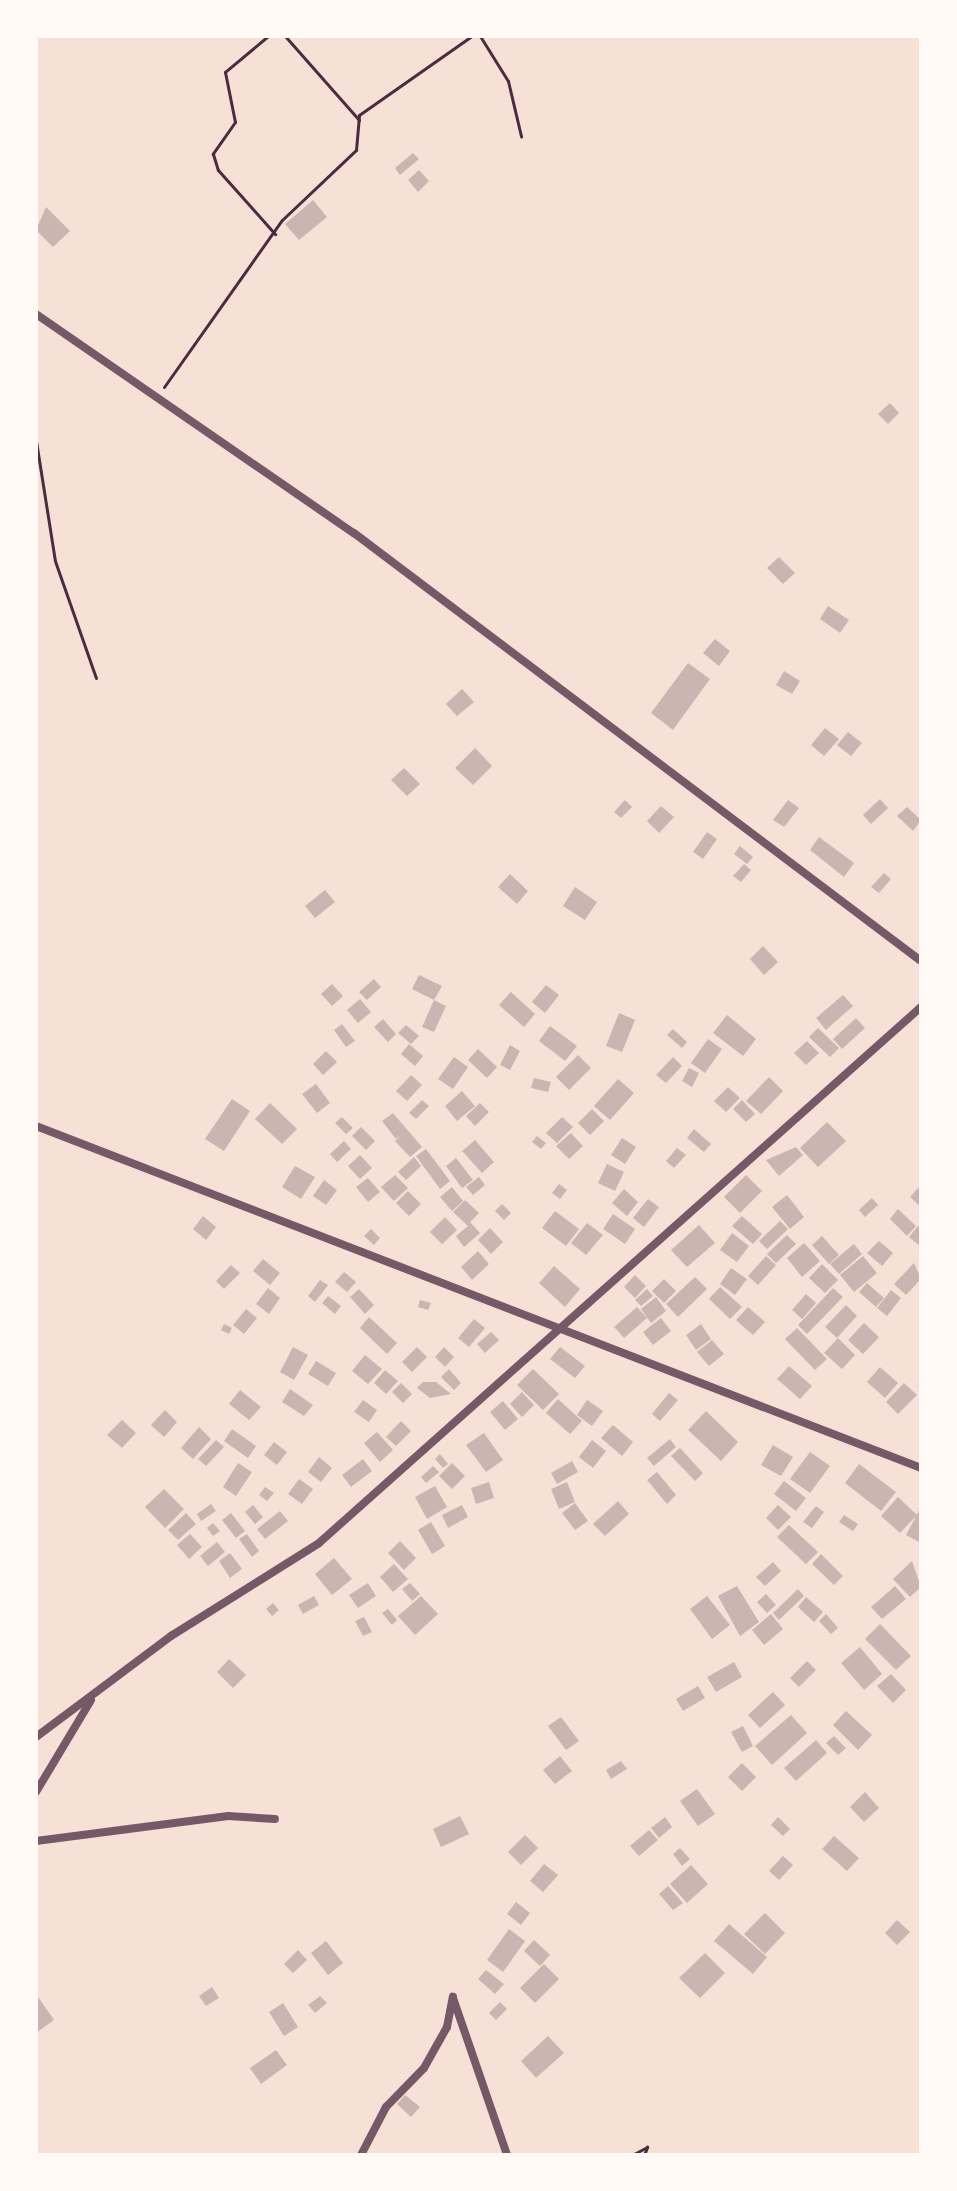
<!DOCTYPE html>
<style>
body{margin:0}
#map{position:relative;width:957px;height:2191px;overflow:hidden;background:#f7e1d7;font-family:Poppins,sans-serif}
div>[style]{position:absolute}
.building>*{inset:0;background:#ccb4b1}
.path>*{height:3px;margin:-1.5px;padding:0 1.5px;transform-origin:1.5px;border-radius:1.5px;background:#4a2c40}
.minor>*{height:8px;margin:-4px;padding:0 4px;transform-origin:4px;border-radius:4px;background:#755966}
span{translate:-50% -50%;white-space:nowrap;text-align:center;line-height:1.15;-webkit-text-stroke:6px #fffaf5;paint-order:stroke}
.frame{position:absolute;inset:0;border:38px solid #fffaf5;pointer-events:none}
</style>
<div id="map">
<div class="building">
<div style="clip-path:polygon(413px 153px,419px 159px,400px 175px,395px 168px)"></div>
<div style="clip-path:polygon(419px 170px,429px 181px,418px 192px,408px 180px)"></div>
<div style="clip-path:polygon(313px 200px,327px 217px,299px 240px,285px 224px)"></div>
<div style="clip-path:polygon(46px 207px,70px 231px,53px 247px,36px 230px)"></div>
<div style="clip-path:polygon(890px 403px,899px 413px,888px 424px,878px 414px)"></div>
<div style="clip-path:polygon(779px 557px,795px 573px,783px 584px,767px 568px)"></div>
<div style="clip-path:polygon(828px 606px,849px 620px,840px 633px,820px 619px)"></div>
<div style="clip-path:polygon(715px 639px,730px 651px,719px 666px,703px 653px)"></div>
<div style="clip-path:polygon(688px 663px,710px 679px,673px 730px,651px 713px)"></div>
<div style="clip-path:polygon(784px 671px,800px 681px,792px 694px,776px 685px)"></div>
<div style="clip-path:polygon(462px 689px,474px 702px,457px 716px,446px 704px)"></div>
<div style="clip-path:polygon(825px 728px,839px 739px,824px 756px,811px 745px)"></div>
<div style="clip-path:polygon(848px 732px,862px 743px,851px 756px,837px 745px)"></div>
<div style="clip-path:polygon(475px 748px,492px 766px,473px 785px,455px 768px)"></div>
<div style="clip-path:polygon(404px 768px,420px 784px,407px 796px,391px 780px)"></div>
<div style="clip-path:polygon(880px 799px,888px 808px,871px 824px,863px 815px)"></div>
<div style="clip-path:polygon(625px 800px,632px 807px,621px 818px,614px 812px)"></div>
<div style="clip-path:polygon(788px 800px,799px 808px,784px 827px,773px 820px)"></div>
<div style="clip-path:polygon(661px 806px,674px 817px,659px 833px,647px 821px)"></div>
<div style="clip-path:polygon(907px 807px,921px 820px,913px 831px,897px 816px)"></div>
<div style="clip-path:polygon(707px 832px,717px 839px,703px 859px,693px 852px)"></div>
<div style="clip-path:polygon(819px 837px,854px 863px,844px 877px,810px 850px)"></div>
<div style="clip-path:polygon(740px 846px,753px 857px,747px 864px,734px 854px)"></div>
<div style="clip-path:polygon(744px 864px,751px 870px,741px 882px,733px 876px)"></div>
<div style="clip-path:polygon(884px 873px,891px 879px,879px 893px,871px 887px)"></div>
<div style="clip-path:polygon(510px 874px,528px 891px,517px 904px,498px 887px)"></div>
<div style="clip-path:polygon(575px 887px,597px 902px,585px 920px,563px 906px)"></div>
<div style="clip-path:polygon(325px 890px,335px 902px,315px 918px,305px 906px)"></div>
<div style="clip-path:polygon(763px 946px,778px 962px,764px 975px,750px 959px)"></div>
<div style="clip-path:polygon(419px 975px,442px 986px,434px 1000px,412px 989px)"></div>
<div style="clip-path:polygon(374px 979px,381px 987px,367px 1000px,359px 992px)"></div>
<div style="clip-path:polygon(332px 984px,343px 996px,332px 1006px,321px 994px)"></div>
<div style="clip-path:polygon(546px 985px,559px 995px,545px 1013px,532px 1002px)"></div>
<div style="clip-path:polygon(511px 992px,535px 1014px,524px 1027px,499px 1005px)"></div>
<div style="clip-path:polygon(843px 995px,853px 1006px,826px 1030px,816px 1018px)"></div>
<div style="clip-path:polygon(360px 999px,371px 1012px,358px 1023px,347px 1010px)"></div>
<div style="clip-path:polygon(434px 1000px,446px 1006px,434px 1032px,422px 1027px)"></div>
<div style="clip-path:polygon(619px 1013px,635px 1020px,622px 1052px,606px 1046px)"></div>
<div style="clip-path:polygon(727px 1015px,756px 1039px,743px 1056px,713px 1033px)"></div>
<div style="clip-path:polygon(856px 1018px,865px 1028px,842px 1049px,833px 1039px)"></div>
<div style="clip-path:polygon(383px 1019px,396px 1034px,388px 1042px,374px 1027px)"></div>
<div style="clip-path:polygon(342px 1024px,355px 1041px,346px 1047px,334px 1030px)"></div>
<div style="clip-path:polygon(406px 1025px,419px 1036px,411px 1044px,398px 1033px)"></div>
<div style="clip-path:polygon(550px 1026px,577px 1046px,565px 1061px,539px 1041px)"></div>
<div style="clip-path:polygon(818px 1028px,839px 1048px,830px 1057px,809px 1037px)"></div>
<div style="clip-path:polygon(673px 1029px,687px 1042px,682px 1048px,667px 1035px)"></div>
<div style="clip-path:polygon(708px 1039px,722px 1049px,705px 1073px,691px 1063px)"></div>
<div style="clip-path:polygon(807px 1041px,819px 1053px,806px 1065px,794px 1053px)"></div>
<div style="clip-path:polygon(409px 1044px,423px 1056px,415px 1066px,401px 1054px)"></div>
<div style="clip-path:polygon(510px 1045px,520px 1051px,510px 1070px,500px 1065px)"></div>
<div style="clip-path:polygon(478px 1049px,497px 1067px,487px 1078px,468px 1060px)"></div>
<div style="clip-path:polygon(326px 1051px,337px 1062px,323px 1075px,313px 1064px)"></div>
<div style="clip-path:polygon(578px 1055px,591px 1068px,569px 1090px,556px 1077px)"></div>
<div style="clip-path:polygon(454px 1057px,468px 1067px,453px 1089px,438px 1079px)"></div>
<div style="clip-path:polygon(673px 1057px,682px 1066px,666px 1083px,656px 1075px)"></div>
<div style="clip-path:polygon(689px 1068px,699px 1073px,692px 1087px,682px 1081px)"></div>
<div style="clip-path:polygon(411px 1075px,422px 1085px,407px 1101px,396px 1091px)"></div>
<div style="clip-path:polygon(769px 1077px,783px 1091px,761px 1114px,746px 1101px)"></div>
<div style="clip-path:polygon(534px 1078px,551px 1082px,548px 1092px,531px 1088px)"></div>
<div style="clip-path:polygon(618px 1079px,634px 1093px,610px 1120px,594px 1106px)"></div>
<div style="clip-path:polygon(316px 1084px,330px 1103px,317px 1113px,302px 1094px)"></div>
<div style="clip-path:polygon(728px 1087px,740px 1098px,726px 1112px,714px 1101px)"></div>
<div style="clip-path:polygon(462px 1091px,475px 1106px,457px 1121px,445px 1106px)"></div>
<div style="clip-path:polygon(232px 1099px,250px 1111px,224px 1151px,205px 1139px)"></div>
<div style="clip-path:polygon(422px 1100px,429px 1106px,416px 1119px,409px 1113px)"></div>
<div style="clip-path:polygon(742px 1100px,755px 1114px,746px 1122px,733px 1109px)"></div>
<div style="clip-path:polygon(270px 1103px,297px 1129px,282px 1144px,255px 1119px)"></div>
<div style="clip-path:polygon(480px 1103px,489px 1112px,475px 1126px,466px 1116px)"></div>
<div style="clip-path:polygon(592px 1109px,604px 1121px,590px 1135px,578px 1123px)"></div>
<div style="clip-path:polygon(393px 1113px,422px 1147px,410px 1157px,395px 1141px,403px 1134px,396px 1139px,382px 1121px)"></div>
<div style="clip-path:polygon(342px 1117px,353px 1128px,346px 1134px,335px 1123px)"></div>
<div style="clip-path:polygon(562px 1117px,573px 1127px,557px 1143px,546px 1133px)"></div>
<div style="clip-path:polygon(827px 1122px,846px 1141px,818px 1167px,800px 1148px)"></div>
<div style="clip-path:polygon(361px 1127px,375px 1141px,366px 1150px,352px 1136px)"></div>
<div style="clip-path:polygon(694px 1129px,711px 1144px,704px 1152px,687px 1138px)"></div>
<div style="clip-path:polygon(571px 1133px,583px 1146px,569px 1159px,556px 1146px)"></div>
<div style="clip-path:polygon(537px 1136px,546px 1143px,541px 1149px,532px 1142px)"></div>
<div style="clip-path:polygon(622px 1138px,636px 1147px,625px 1164px,611px 1155px)"></div>
<div style="clip-path:polygon(475px 1140px,494px 1162px,482px 1173px,462px 1151px)"></div>
<div style="clip-path:polygon(344px 1141px,351px 1149px,337px 1162px,330px 1154px)"></div>
<div style="clip-path:polygon(796px 1147px,803px 1155px,779px 1176px,766px 1160px)"></div>
<div style="clip-path:polygon(677px 1148px,686px 1155px,674px 1168px,666px 1161px)"></div>
<div style="clip-path:polygon(426px 1149px,450px 1181px,440px 1189px,416px 1156px)"></div>
<div style="clip-path:polygon(360px 1155px,372px 1168px,360px 1179px,348px 1166px)"></div>
<div style="clip-path:polygon(414px 1157px,421px 1166px,406px 1180px,398px 1172px)"></div>
<div style="clip-path:polygon(456px 1158px,473px 1180px,462px 1188px,446px 1166px)"></div>
<div style="clip-path:polygon(607px 1164px,624px 1172px,615px 1191px,598px 1183px)"></div>
<div style="clip-path:polygon(295px 1166px,315px 1177px,301px 1199px,282px 1187px)"></div>
<div style="clip-path:polygon(395px 1175px,408px 1188px,394px 1201px,381px 1187px)"></div>
<div style="clip-path:polygon(746px 1175px,762px 1191px,740px 1213px,724px 1197px)"></div>
<div style="clip-path:polygon(479px 1177px,485px 1185px,473px 1195px,466px 1187px)"></div>
<div style="clip-path:polygon(368px 1178px,380px 1192px,368px 1202px,356px 1187px)"></div>
<div style="clip-path:polygon(324px 1180px,337px 1190px,326px 1205px,313px 1196px)"></div>
<div style="clip-path:polygon(559px 1184px,567px 1190px,560px 1199px,552px 1193px)"></div>
<div style="clip-path:polygon(921px 1185px,921px 1207px,910px 1197px)"></div>
<div style="clip-path:polygon(452px 1187px,463px 1201px,452px 1211px,440px 1197px)"></div>
<div style="clip-path:polygon(624px 1189px,638px 1202px,627px 1216px,612px 1203px)"></div>
<div style="clip-path:polygon(408px 1191px,421px 1204px,409px 1216px,396px 1203px)"></div>
<div style="clip-path:polygon(787px 1195px,804px 1217px,790px 1229px,772px 1207px)"></div>
<div style="clip-path:polygon(872px 1198px,878px 1205px,865px 1217px,859px 1210px)"></div>
<div style="clip-path:polygon(648px 1199px,659px 1207px,644px 1227px,633px 1218px)"></div>
<div style="clip-path:polygon(465px 1200px,479px 1213px,470px 1222px,480px 1233px,464px 1247px,456px 1236px,468px 1226px,453px 1212px)"></div>
<div style="clip-path:polygon(502px 1204px,511px 1213px,504px 1220px,495px 1211px)"></div>
<div style="clip-path:polygon(898px 1209px,916px 1226px,907px 1236px,890px 1219px)"></div>
<div style="clip-path:polygon(555px 1211px,579px 1229px,566px 1246px,542px 1228px)"></div>
<div style="clip-path:polygon(613px 1214px,635px 1229px,625px 1244px,603px 1229px)"></div>
<div style="clip-path:polygon(203px 1216px,216px 1227px,206px 1240px,193px 1229px)"></div>
<div style="clip-path:polygon(742px 1216px,762px 1234px,753px 1244px,732px 1226px)"></div>
<div style="clip-path:polygon(445px 1217px,457px 1230px,442px 1244px,430px 1232px)"></div>
<div style="clip-path:polygon(780px 1221px,788px 1229px,767px 1249px,759px 1241px)"></div>
<div style="clip-path:polygon(587px 1223px,603px 1235px,586px 1255px,571px 1243px)"></div>
<div style="clip-path:polygon(699px 1225px,715px 1243px,687px 1267px,671px 1250px)"></div>
<div style="clip-path:polygon(918px 1226px,921px 1229px,921px 1247px,909px 1237px)"></div>
<div style="clip-path:polygon(490px 1228px,503px 1242px,491px 1254px,478px 1240px)"></div>
<div style="clip-path:polygon(371px 1229px,380px 1238px,374px 1245px,364px 1236px)"></div>
<div style="clip-path:polygon(732px 1233px,749px 1246px,737px 1262px,720px 1250px)"></div>
<div style="clip-path:polygon(787px 1235px,796px 1244px,776px 1263px,767px 1254px)"></div>
<div style="clip-path:polygon(822px 1236px,839px 1255px,829px 1264px,812px 1245px)"></div>
<div style="clip-path:polygon(879px 1241px,893px 1253px,882px 1266px,867px 1253px)"></div>
<div style="clip-path:polygon(804px 1243px,820px 1261px,802px 1277px,787px 1258px)"></div>
<div style="clip-path:polygon(854px 1244px,862px 1254px,839px 1274px,830px 1264px)"></div>
<div style="clip-path:polygon(478px 1251px,489px 1264px,472px 1280px,461px 1267px)"></div>
<div style="clip-path:polygon(766px 1256px,776px 1265px,758px 1285px,748px 1276px)"></div>
<div style="clip-path:polygon(863px 1256px,877px 1273px,854px 1292px,840px 1275px)"></div>
<div style="clip-path:polygon(263px 1259px,280px 1273px,270px 1285px,253px 1271px)"></div>
<div style="clip-path:polygon(914px 1263px,921px 1279px,906px 1295px,894px 1284px)"></div>
<div style="clip-path:polygon(822px 1264px,838px 1280px,825px 1293px,809px 1278px)"></div>
<div style="clip-path:polygon(231px 1265px,240px 1273px,224px 1289px,216px 1281px)"></div>
<div style="clip-path:polygon(554px 1266px,580px 1289px,565px 1307px,539px 1283px)"></div>
<div style="clip-path:polygon(731px 1268px,747px 1279px,735px 1295px,720px 1284px)"></div>
<div style="clip-path:polygon(344px 1272px,356px 1282px,347px 1292px,335px 1282px)"></div>
<div style="clip-path:polygon(635px 1275px,646px 1286px,635px 1298px,624px 1287px)"></div>
<div style="clip-path:polygon(695px 1277px,707px 1289px,678px 1317px,666px 1304px)"></div>
<div style="clip-path:polygon(664px 1279px,676px 1291px,664px 1303px,652px 1291px)"></div>
<div style="clip-path:polygon(320px 1280px,328px 1285px,315px 1302px,308px 1296px)"></div>
<div style="clip-path:polygon(867px 1283px,884px 1298px,876px 1307px,859px 1292px)"></div>
<div style="clip-path:polygon(720px 1287px,742px 1307px,730px 1319px,709px 1299px)"></div>
<div style="clip-path:polygon(268px 1288px,280px 1298px,269px 1314px,256px 1304px)"></div>
<div style="clip-path:polygon(833px 1288px,843px 1297px,807px 1334px,798px 1325px)"></div>
<div style="clip-path:polygon(359px 1289px,374px 1305px,365px 1314px,350px 1297px)"></div>
<div style="clip-path:polygon(647px 1289px,653px 1296px,641px 1306px,635px 1300px)"></div>
<div style="clip-path:polygon(891px 1290px,901px 1298px,887px 1316px,877px 1308px)"></div>
<div style="clip-path:polygon(806px 1294px,816px 1303px,802px 1319px,792px 1310px)"></div>
<div style="clip-path:polygon(328px 1296px,341px 1306px,335px 1314px,322px 1303px)"></div>
<div style="clip-path:polygon(656px 1297px,666px 1311px,651px 1323px,641px 1309px)"></div>
<div style="clip-path:polygon(420px 1300px,431px 1303px,428px 1310px,418px 1307px)"></div>
<div style="clip-path:polygon(846px 1305px,857px 1316px,837px 1338px,825px 1327px)"></div>
<div style="clip-path:polygon(637px 1307px,647px 1318px,624px 1338px,614px 1327px)"></div>
<div style="clip-path:polygon(748px 1307px,765px 1322px,753px 1335px,736px 1320px)"></div>
<div style="clip-path:polygon(246px 1309px,257px 1318px,244px 1334px,233px 1325px)"></div>
<div style="clip-path:polygon(369px 1317px,397px 1343px,387px 1354px,360px 1328px)"></div>
<div style="clip-path:polygon(661px 1318px,671px 1331px,653px 1345px,643px 1332px)"></div>
<div style="clip-path:polygon(474px 1319px,485px 1328px,469px 1347px,458px 1338px)"></div>
<div style="clip-path:polygon(864px 1323px,879px 1337px,863px 1354px,848px 1340px)"></div>
<div style="clip-path:polygon(224px 1324px,232px 1328px,229px 1334px,221px 1330px)"></div>
<div style="clip-path:polygon(701px 1324px,711px 1339px,696px 1350px,686px 1335px)"></div>
<div style="clip-path:polygon(797px 1328px,827px 1359px,815px 1370px,785px 1339px)"></div>
<div style="clip-path:polygon(491px 1332px,499px 1340px,485px 1353px,477px 1344px)"></div>
<div style="clip-path:polygon(838px 1338px,855px 1355px,842px 1369px,824px 1353px)"></div>
<div style="clip-path:polygon(712px 1340px,724px 1354px,709px 1366px,697px 1352px)"></div>
<div style="clip-path:polygon(293px 1347px,308px 1355px,294px 1380px,280px 1372px)"></div>
<div style="clip-path:polygon(417px 1347px,427px 1357px,412px 1372px,402px 1362px)"></div>
<div style="clip-path:polygon(444px 1347px,454px 1357px,445px 1367px,435px 1357px)"></div>
<div style="clip-path:polygon(560px 1347px,585px 1366px,575px 1378px,550px 1359px)"></div>
<div style="clip-path:polygon(365px 1355px,382px 1369px,368px 1384px,352px 1371px)"></div>
<div style="clip-path:polygon(316px 1361px,336px 1373px,328px 1386px,308px 1374px)"></div>
<div style="clip-path:polygon(789px 1366px,812px 1386px,800px 1399px,777px 1379px)"></div>
<div style="clip-path:polygon(880px 1367px,898px 1383px,885px 1398px,867px 1382px)"></div>
<div style="clip-path:polygon(449px 1369px,461px 1383px,454px 1390px,441px 1377px)"></div>
<div style="clip-path:polygon(533px 1369px,559px 1394px,543px 1410px,517px 1385px)"></div>
<div style="clip-path:polygon(385px 1370px,398px 1381px,386px 1394px,374px 1383px)"></div>
<div style="clip-path:polygon(423px 1382px,436px 1382px,451px 1394px,430px 1398px,417px 1388px)"></div>
<div style="clip-path:polygon(401px 1383px,412px 1394px,403px 1403px,392px 1392px)"></div>
<div style="clip-path:polygon(904px 1383px,917px 1395px,898px 1414px,886px 1402px)"></div>
<div style="clip-path:polygon(290px 1389px,313px 1405px,304px 1416px,282px 1402px)"></div>
<div style="clip-path:polygon(240px 1390px,261px 1407px,249px 1420px,229px 1404px)"></div>
<div style="clip-path:polygon(522px 1392px,534px 1405px,522px 1417px,510px 1404px)"></div>
<div style="clip-path:polygon(669px 1393px,678px 1400px,660px 1421px,652px 1414px)"></div>
<div style="clip-path:polygon(558px 1399px,582px 1421px,570px 1434px,546px 1413px)"></div>
<div style="clip-path:polygon(363px 1400px,377px 1410px,369px 1422px,354px 1412px)"></div>
<div style="clip-path:polygon(587px 1400px,603px 1411px,592px 1426px,577px 1415px)"></div>
<div style="clip-path:polygon(503px 1401px,518px 1419px,505px 1430px,490px 1412px)"></div>
<div style="clip-path:polygon(165px 1410px,177px 1422px,164px 1437px,151px 1425px)"></div>
<div style="clip-path:polygon(706px 1411px,738px 1442px,721px 1461px,688px 1430px)"></div>
<div style="clip-path:polygon(122px 1420px,136px 1433px,122px 1448px,107px 1435px)"></div>
<div style="clip-path:polygon(401px 1421px,411px 1431px,396px 1446px,386px 1437px)"></div>
<div style="clip-path:polygon(613px 1425px,633px 1442px,622px 1456px,601px 1438px)"></div>
<div style="clip-path:polygon(199px 1427px,211px 1439px,193px 1459px,181px 1448px)"></div>
<div style="clip-path:polygon(232px 1429px,256px 1446px,248px 1458px,224px 1441px)"></div>
<div style="clip-path:polygon(377px 1432px,393px 1450px,380px 1462px,364px 1443px)"></div>
<div style="clip-path:polygon(484px 1433px,503px 1460px,486px 1472px,466px 1445px)"></div>
<div style="clip-path:polygon(670px 1439px,676px 1447px,654px 1466px,647px 1458px)"></div>
<div style="clip-path:polygon(216px 1440px,224px 1447px,206px 1466px,198px 1459px)"></div>
<div style="clip-path:polygon(592px 1440px,606px 1451px,593px 1468px,579px 1457px)"></div>
<div style="clip-path:polygon(274px 1442px,287px 1452px,277px 1465px,264px 1455px)"></div>
<div style="clip-path:polygon(773px 1445px,793px 1457px,781px 1476px,761px 1465px)"></div>
<div style="clip-path:polygon(680px 1448px,703px 1473px,695px 1481px,671px 1456px)"></div>
<div style="clip-path:polygon(810px 1452px,830px 1466px,810px 1493px,790px 1479px)"></div>
<div style="clip-path:polygon(440px 1454px,448px 1464px,443px 1468px,435px 1459px)"></div>
<div style="clip-path:polygon(319px 1457px,332px 1468px,321px 1482px,308px 1472px)"></div>
<div style="clip-path:polygon(363px 1459px,372px 1471px,351px 1487px,342px 1475px)"></div>
<div style="clip-path:polygon(572px 1461px,578px 1472px,557px 1484px,551px 1473px)"></div>
<div style="clip-path:polygon(238px 1463px,252px 1472px,236px 1496px,223px 1487px)"></div>
<div style="clip-path:polygon(452px 1463px,465px 1476px,452px 1489px,439px 1476px)"></div>
<div style="clip-path:polygon(859px 1464px,896px 1492px,881px 1511px,845px 1483px)"></div>
<div style="clip-path:polygon(433px 1466px,439px 1472px,426px 1483px,421px 1477px)"></div>
<div style="clip-path:polygon(657px 1472px,676px 1495px,667px 1504px,647px 1480px)"></div>
<div style="clip-path:polygon(299px 1479px,313px 1489px,302px 1504px,288px 1494px)"></div>
<div style="clip-path:polygon(784px 1481px,806px 1498px,796px 1511px,774px 1494px)"></div>
<div style="clip-path:polygon(489px 1482px,494px 1498px,476px 1504px,471px 1488px)"></div>
<div style="clip-path:polygon(567px 1482px,575px 1502px,559px 1509px,551px 1489px)"></div>
<div style="clip-path:polygon(435px 1486px,447px 1507px,427px 1519px,415px 1497px)"></div>
<div style="clip-path:polygon(265px 1487px,274px 1493px,267px 1501px,259px 1495px)"></div>
<div style="clip-path:polygon(164px 1489px,184px 1509px,165px 1528px,145px 1507px)"></div>
<div style="clip-path:polygon(898px 1497px,917px 1515px,900px 1533px,881px 1516px)"></div>
<div style="clip-path:polygon(618px 1501px,629px 1514px,605px 1536px,593px 1524px)"></div>
<div style="clip-path:polygon(575px 1503px,588px 1521px,575px 1530px,562px 1513px)"></div>
<div style="clip-path:polygon(211px 1504px,216px 1511px,201px 1521px,197px 1514px)"></div>
<div style="clip-path:polygon(253px 1505px,263px 1517px,255px 1524px,245px 1512px)"></div>
<div style="clip-path:polygon(462px 1505px,468px 1517px,448px 1528px,442px 1515px)"></div>
<div style="clip-path:polygon(778px 1505px,791px 1517px,778px 1530px,766px 1518px)"></div>
<div style="clip-path:polygon(816px 1506px,824px 1512px,812px 1528px,803px 1522px)"></div>
<div style="clip-path:polygon(921px 1507px,921px 1543px,906px 1535px)"></div>
<div style="clip-path:polygon(280px 1511px,288px 1521px,265px 1539px,257px 1529px)"></div>
<div style="clip-path:polygon(186px 1513px,196px 1524px,178px 1540px,168px 1530px)"></div>
<div style="clip-path:polygon(231px 1513px,245px 1531px,236px 1538px,222px 1520px)"></div>
<div style="clip-path:polygon(844px 1515px,858px 1524px,853px 1531px,839px 1522px)"></div>
<div style="clip-path:polygon(431px 1522px,445px 1546px,432px 1554px,418px 1530px)"></div>
<div style="clip-path:polygon(213px 1523px,220px 1531px,213px 1536px,207px 1528px)"></div>
<div style="clip-path:polygon(789px 1525px,818px 1552px,806px 1564px,777px 1537px)"></div>
<div style="clip-path:polygon(190px 1534px,202px 1547px,189px 1559px,177px 1545px)"></div>
<div style="clip-path:polygon(247px 1534px,259px 1551px,252px 1557px,239px 1539px)"></div>
<div style="clip-path:polygon(400px 1541px,416px 1558px,404px 1570px,388px 1553px)"></div>
<div style="clip-path:polygon(217px 1542px,225px 1552px,208px 1566px,200px 1556px)"></div>
<div style="clip-path:polygon(230px 1553px,242px 1569px,230px 1578px,219px 1561px)"></div>
<div style="clip-path:polygon(821px 1554px,843px 1576px,834px 1585px,812px 1564px)"></div>
<div style="clip-path:polygon(334px 1558px,352px 1579px,332px 1595px,315px 1574px)"></div>
<div style="clip-path:polygon(912px 1561px,921px 1587px,910px 1597px,893px 1579px)"></div>
<div style="clip-path:polygon(773px 1562px,781px 1571px,765px 1586px,756px 1577px)"></div>
<div style="clip-path:polygon(394px 1564px,408px 1579px,393px 1592px,380px 1577px)"></div>
<div style="clip-path:polygon(368px 1583px,376px 1596px,358px 1608px,349px 1595px)"></div>
<div style="clip-path:polygon(410px 1583px,420px 1594px,412px 1601px,402px 1589px)"></div>
<div style="clip-path:polygon(737px 1586px,759px 1622px,740px 1636px,718px 1596px)"></div>
<div style="clip-path:polygon(895px 1586px,906px 1599px,882px 1619px,871px 1607px)"></div>
<div style="clip-path:polygon(798px 1589px,804px 1596px,779px 1620px,773px 1613px)"></div>
<div style="clip-path:polygon(766px 1594px,776px 1605px,767px 1613px,757px 1602px)"></div>
<div style="clip-path:polygon(314px 1596px,319px 1605px,303px 1614px,298px 1605px)"></div>
<div style="clip-path:polygon(421px 1596px,438px 1614px,415px 1635px,398px 1616px)"></div>
<div style="clip-path:polygon(707px 1596px,730px 1625px,712px 1639px,690px 1609px)"></div>
<div style="clip-path:polygon(806px 1597px,823px 1612px,814px 1622px,798px 1607px)"></div>
<div style="clip-path:polygon(273px 1603px,279px 1610px,272px 1616px,266px 1609px)"></div>
<div style="clip-path:polygon(388px 1609px,397px 1620px,392px 1625px,382px 1613px)"></div>
<div style="clip-path:polygon(771px 1614px,783px 1629px,764px 1645px,752px 1630px)"></div>
<div style="clip-path:polygon(826px 1614px,838px 1628px,831px 1634px,819px 1621px)"></div>
<div style="clip-path:polygon(364px 1617px,372px 1632px,363px 1636px,355px 1621px)"></div>
<div style="clip-path:polygon(880px 1624px,911px 1656px,896px 1670px,865px 1639px)"></div>
<div style="clip-path:polygon(860px 1647px,882px 1674px,864px 1690px,841px 1663px)"></div>
<div style="clip-path:polygon(229px 1659px,246px 1675px,233px 1688px,217px 1672px)"></div>
<div style="clip-path:polygon(807px 1661px,816px 1670px,799px 1687px,790px 1678px)"></div>
<div style="clip-path:polygon(734px 1662px,742px 1677px,716px 1692px,707px 1677px)"></div>
<div style="clip-path:polygon(891px 1674px,906px 1690px,893px 1703px,877px 1686px)"></div>
<div style="clip-path:polygon(698px 1686px,705px 1698px,683px 1711px,676px 1699px)"></div>
<div style="clip-path:polygon(773px 1692px,785px 1705px,760px 1728px,748px 1715px)"></div>
<div style="clip-path:polygon(846px 1711px,872px 1735px,858px 1750px,833px 1725px)"></div>
<div style="clip-path:polygon(791px 1715px,807px 1733px,772px 1765px,755px 1746px)"></div>
<div style="clip-path:polygon(561px 1717px,579px 1741px,566px 1750px,548px 1726px)"></div>
<div style="clip-path:polygon(743px 1726px,753px 1746px,742px 1752px,731px 1732px)"></div>
<div style="clip-path:polygon(834px 1736px,846px 1748px,838px 1755px,826px 1743px)"></div>
<div style="clip-path:polygon(816px 1740px,827px 1753px,796px 1781px,784px 1768px)"></div>
<div style="clip-path:polygon(560px 1756px,572px 1771px,555px 1784px,543px 1770px)"></div>
<div style="clip-path:polygon(621px 1761px,627px 1769px,611px 1779px,606px 1770px)"></div>
<div style="clip-path:polygon(742px 1763px,756px 1777px,742px 1791px,728px 1777px)"></div>
<div style="clip-path:polygon(697px 1789px,715px 1814px,698px 1826px,680px 1801px)"></div>
<div style="clip-path:polygon(865px 1792px,879px 1808px,864px 1822px,850px 1807px)"></div>
<div style="clip-path:polygon(460px 1816px,469px 1834px,441px 1847px,433px 1829px)"></div>
<div style="clip-path:polygon(665px 1817px,672px 1827px,659px 1838px,651px 1828px)"></div>
<div style="clip-path:polygon(778px 1817px,790px 1829px,783px 1836px,771px 1825px)"></div>
<div style="clip-path:polygon(649px 1830px,658px 1840px,639px 1856px,630px 1846px)"></div>
<div style="clip-path:polygon(525px 1835px,538px 1848px,521px 1865px,508px 1852px)"></div>
<div style="clip-path:polygon(834px 1836px,859px 1858px,847px 1871px,822px 1849px)"></div>
<div style="clip-path:polygon(680px 1848px,690px 1859px,682px 1866px,673px 1854px)"></div>
<div style="clip-path:polygon(783px 1856px,793px 1865px,779px 1880px,769px 1871px)"></div>
<div style="clip-path:polygon(544px 1864px,558px 1875px,543px 1892px,530px 1881px)"></div>
<div style="clip-path:polygon(691px 1865px,708px 1884px,687px 1903px,670px 1884px)"></div>
<div style="clip-path:polygon(668px 1886px,683px 1903px,673px 1910px,659px 1894px)"></div>
<div style="clip-path:polygon(516px 1902px,530px 1913px,521px 1925px,507px 1914px)"></div>
<div style="clip-path:polygon(765px 1913px,785px 1933px,765px 1954px,744px 1934px)"></div>
<div style="clip-path:polygon(897px 1920px,910px 1932px,897px 1945px,885px 1933px)"></div>
<div style="clip-path:polygon(729px 1924px,767px 1957px,753px 1974px,714px 1941px)"></div>
<div style="clip-path:polygon(509px 1929px,525px 1941px,503px 1972px,487px 1960px)"></div>
<div style="clip-path:polygon(534px 1940px,550px 1955px,540px 1966px,524px 1951px)"></div>
<div style="clip-path:polygon(326px 1941px,343px 1963px,328px 1975px,311px 1953px)"></div>
<div style="clip-path:polygon(298px 1950px,307px 1960px,293px 1973px,284px 1964px)"></div>
<div style="clip-path:polygon(705px 1953px,725px 1973px,700px 1998px,679px 1978px)"></div>
<div style="clip-path:polygon(544px 1964px,559px 1979px,535px 2003px,520px 1988px)"></div>
<div style="clip-path:polygon(486px 1970px,504px 1984px,495px 1994px,478px 1979px)"></div>
<div style="clip-path:polygon(212px 1987px,219px 1998px,206px 2006px,199px 1996px)"></div>
<div style="clip-path:polygon(36px 1994px,54px 2020px,36px 2033px)"></div>
<div style="clip-path:polygon(320px 1996px,327px 2003px,315px 2013px,308px 2005px)"></div>
<div style="clip-path:polygon(500px 2002px,507px 2009px,496px 2020px,489px 2013px)"></div>
<div style="clip-path:polygon(283px 2003px,298px 2027px,284px 2036px,269px 2012px)"></div>
<div style="clip-path:polygon(548px 2036px,564px 2053px,536px 2078px,521px 2061px)"></div>
<div style="clip-path:polygon(276px 2050px,287px 2065px,261px 2084px,250px 2068px)"></div>
<div style="clip-path:polygon(405px 2095px,420px 2107px,411px 2117px,397px 2104px)"></div>
</div>
<div class="path">
<div style="left:268px;top:36px;width:56px;rotate:140.1deg"></div>
<div style="left:225px;top:72px;width:51px;rotate:78.7deg"></div>
<div style="left:235px;top:122px;width:39px;rotate:125deg"></div>
<div style="left:213px;top:154px;width:17px;rotate:73deg"></div>
<div style="left:218px;top:170px;width:86px;rotate:48.3deg"></div>
<div style="left:285px;top:36px;width:112px;rotate:48.6deg"></div>
<div style="left:480px;top:36px;width:53px;rotate:58.1deg"></div>
<div style="left:508px;top:81px;width:57px;rotate:76.7deg"></div>
<div style="left:164px;top:387px;width:204px;rotate:-54.8deg"></div>
<div style="left:282px;top:220px;width:102px;rotate:-43.4deg"></div>
<div style="left:356px;top:150px;width:35px;rotate:-85deg"></div>
<div style="left:359px;top:115px;width:138px;rotate:-35deg"></div>
<div style="left:36px;top:441px;width:121px;rotate:81deg"></div>
<div style="left:55px;top:561px;width:124px;rotate:70.7deg"></div>
<div style="left:632px;top:2155px;width:17px;rotate:-28deg"></div>
<div style="left:644px;top:2155px;width:9px;rotate:-69deg"></div>
</div>
<div class="minor">
<div style="left:36px;top:314px;width:386px;rotate:34.6deg"></div>
<div style="left:354px;top:533px;width:710px;rotate:37.05deg"></div>
<div style="left:36px;top:1126px;width:949px;rotate:21.13deg"></div>
<div style="left:36px;top:1737px;width:169px;rotate:-36.8deg"></div>
<div style="left:171px;top:1636px;width:175px;rotate:-32.1deg"></div>
<div style="left:319px;top:1543px;width:806px;rotate:-41.68deg"></div>
<div style="left:36px;top:1792px;width:107px;rotate:-59.1deg"></div>
<div style="left:36px;top:1841px;width:194px;rotate:-7.4deg"></div>
<div style="left:228px;top:1816px;width:47px;rotate:3.7deg"></div>
<div style="left:453px;top:1998px;width:166px;rotate:71deg"></div>
<div style="left:361px;top:2155px;width:54px;rotate:-62.5deg"></div>
<div style="left:386px;top:2107px;width:54px;rotate:-45.7deg"></div>
<div style="left:424px;top:2068px;width:47px;rotate:-60.7deg"></div>
<div style="left:447px;top:2027px;width:31px;rotate:-79deg"></div>
</div>
<div class="frame"></div>
</div>
